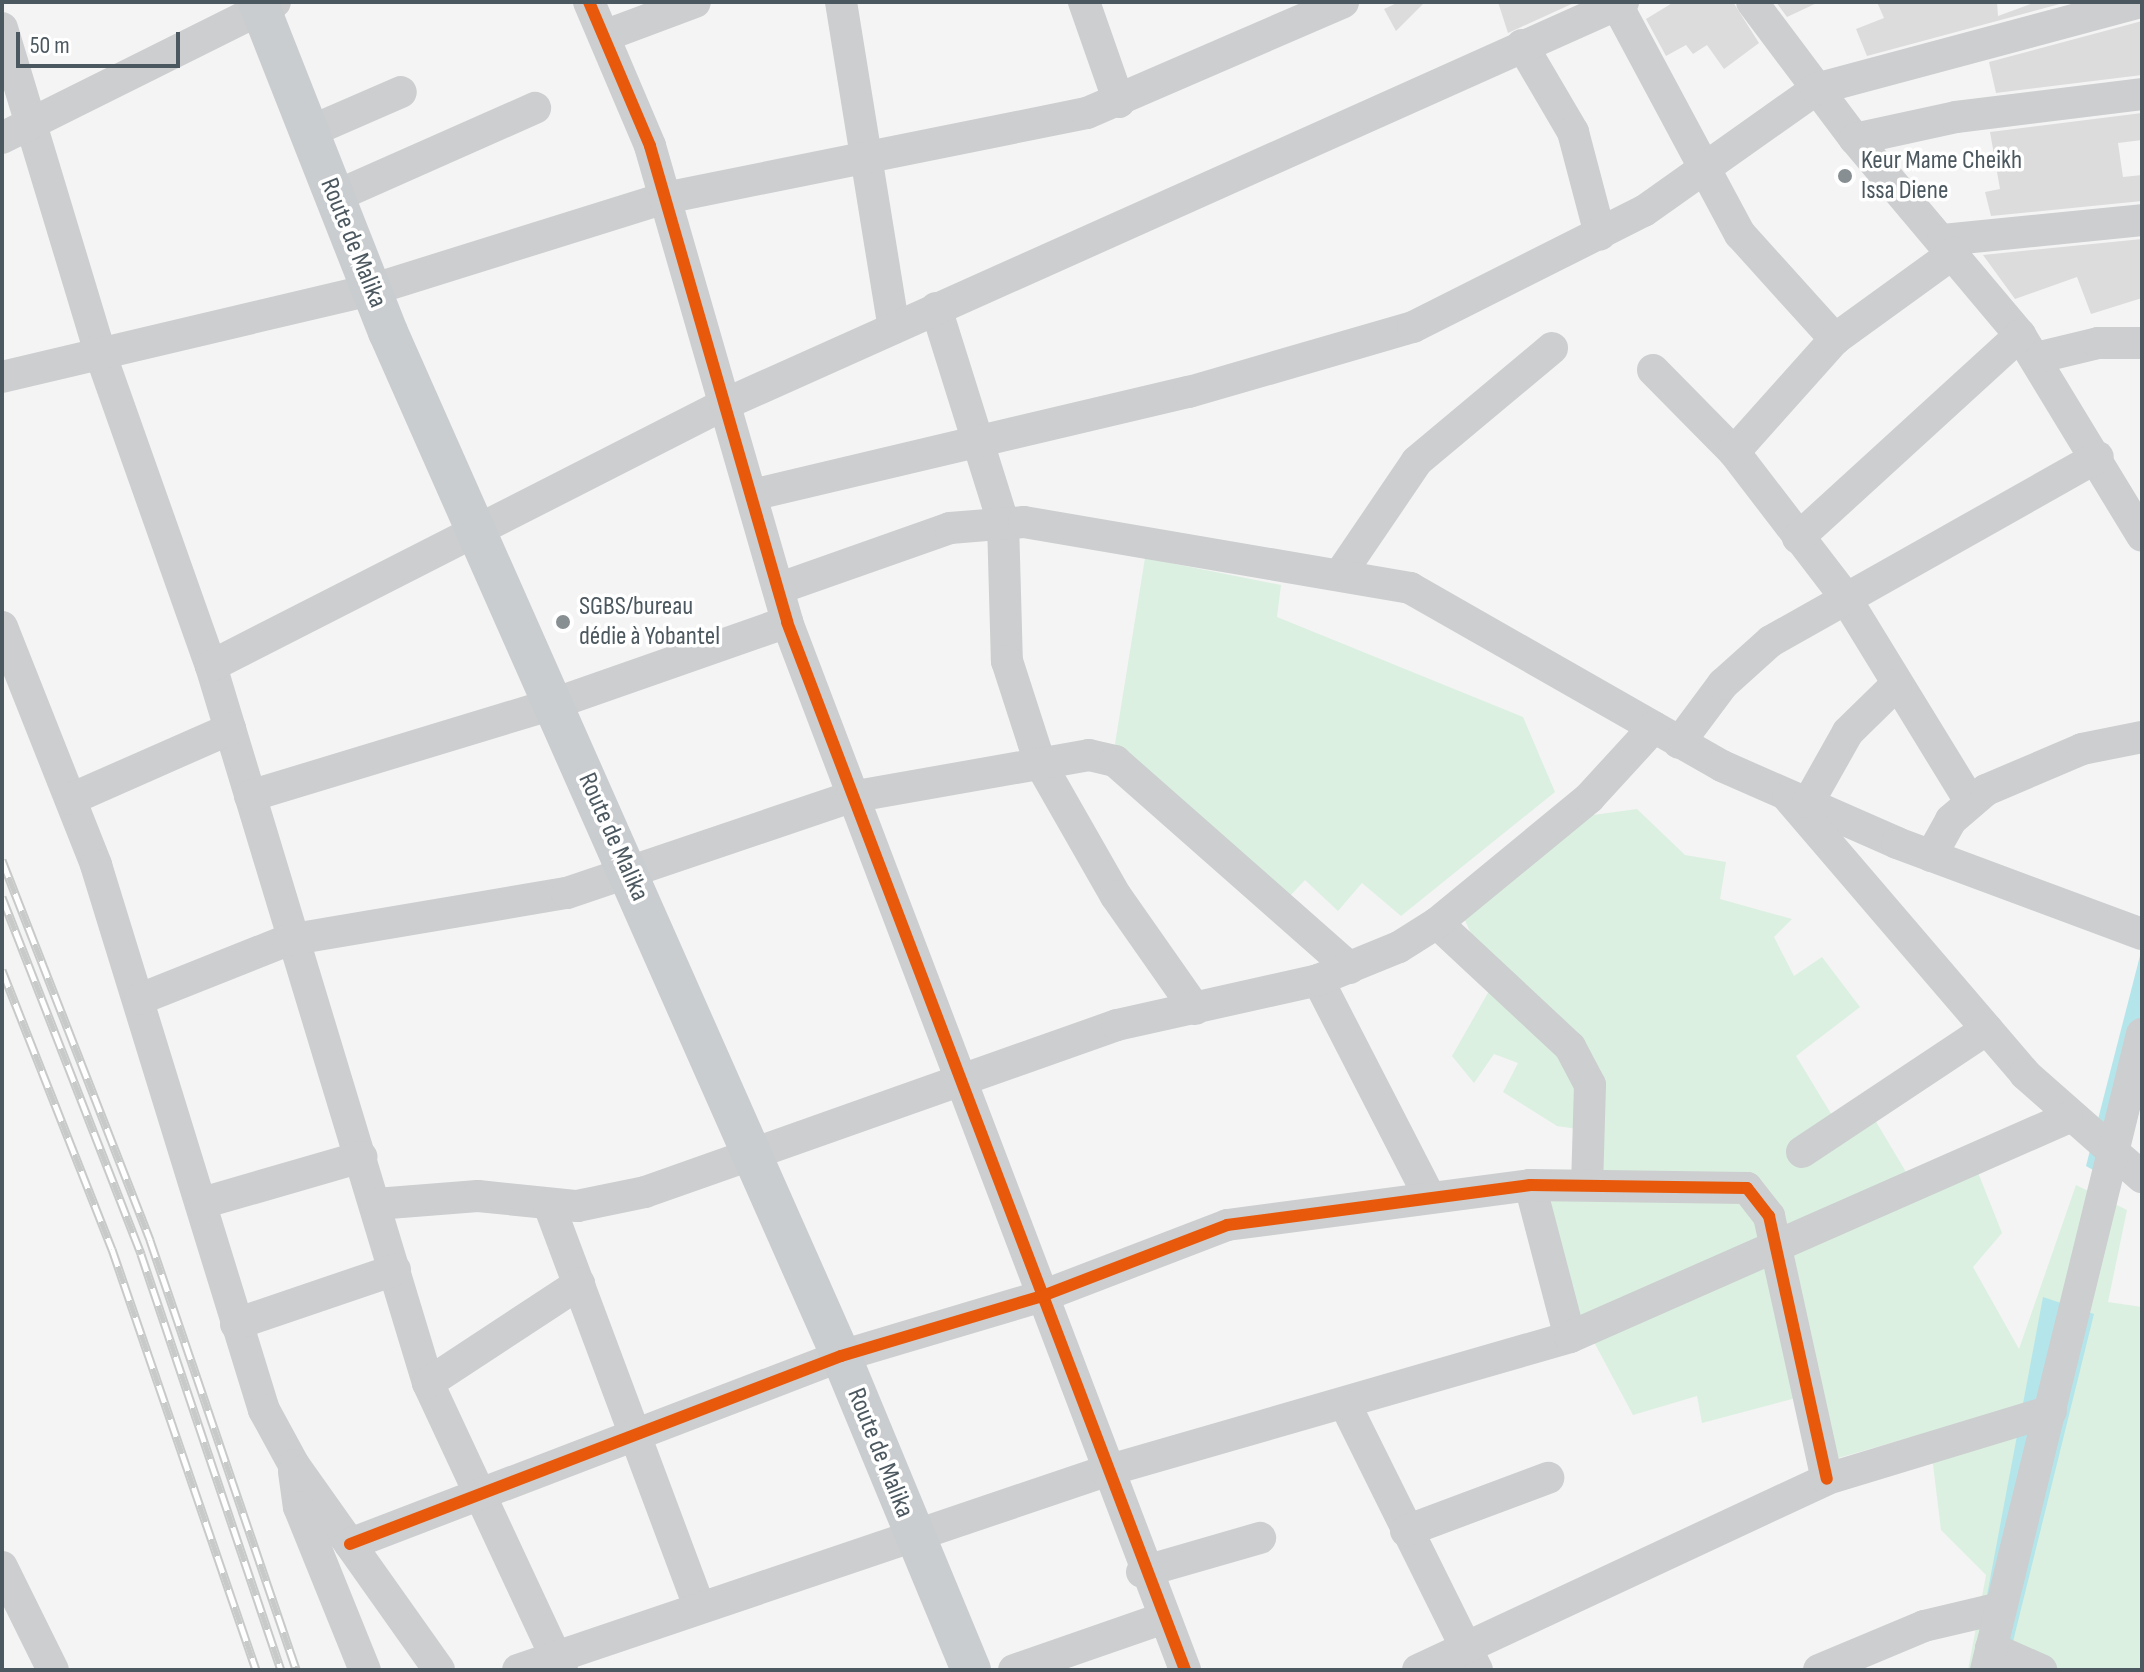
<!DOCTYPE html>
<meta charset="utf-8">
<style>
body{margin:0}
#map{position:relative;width:2144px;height:1672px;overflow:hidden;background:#f4f4f4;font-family:"Sofia Sans Condensed",sans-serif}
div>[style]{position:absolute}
.green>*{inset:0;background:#dbf0e1}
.water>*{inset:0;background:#b4e5ea}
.building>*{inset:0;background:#dcdcdd}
.minor>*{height:32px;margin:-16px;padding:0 16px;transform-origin:16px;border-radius:16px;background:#cccecf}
.major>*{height:40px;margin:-20px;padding:0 20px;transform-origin:20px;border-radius:20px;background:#cacdcf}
.rail>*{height:9px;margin-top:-4.5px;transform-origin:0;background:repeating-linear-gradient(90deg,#fff 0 18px,#c8caca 0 36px);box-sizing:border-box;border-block:2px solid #c8caca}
.cycleway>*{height:12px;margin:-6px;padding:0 6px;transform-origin:6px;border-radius:6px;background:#e8590c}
.dots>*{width:22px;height:22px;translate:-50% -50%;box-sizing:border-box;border:4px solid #fff;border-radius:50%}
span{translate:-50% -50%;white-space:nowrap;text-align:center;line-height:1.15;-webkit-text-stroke:7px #fff;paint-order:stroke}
.poi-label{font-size:26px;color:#4c585f}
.left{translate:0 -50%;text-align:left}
.street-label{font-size:26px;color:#4c585f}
.frame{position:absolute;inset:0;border:4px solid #4c585f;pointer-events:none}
.scale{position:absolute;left:16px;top:32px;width:164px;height:36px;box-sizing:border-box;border:4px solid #4c585f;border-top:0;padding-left:10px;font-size:24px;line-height:28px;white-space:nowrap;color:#4c585f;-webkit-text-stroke:6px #fff;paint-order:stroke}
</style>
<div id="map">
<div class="green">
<div style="clip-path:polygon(1145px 558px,1281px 585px,1277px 617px,1523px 717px,1555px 792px,1401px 916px,1362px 883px,1338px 911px,1305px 880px,1289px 897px,1114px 750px)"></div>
<div style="clip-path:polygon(1637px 809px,1685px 855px,1726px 862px,1720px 899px,1792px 919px,1774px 937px,1794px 976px,1822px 957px,1860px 1007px,1796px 1056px,1841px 1130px,1875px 1120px,1906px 1172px,1969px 1150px,2002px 1233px,1973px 1267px,2019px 1349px,2076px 1185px,2127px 1210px,2108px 1302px,2142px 1307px,2142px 1670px,1968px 1670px,1986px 1575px,1941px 1530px,1929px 1432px,1835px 1459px,1818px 1392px,1702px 1423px,1697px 1396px,1633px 1415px,1579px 1314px,1539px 1182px,1600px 1178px,1603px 1133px,1557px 1126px,1503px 1092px,1518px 1063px,1494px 1054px,1474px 1083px,1452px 1056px,1493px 984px,1464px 918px,1593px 815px)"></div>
</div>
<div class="water">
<div style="clip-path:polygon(2142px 948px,2142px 1100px,2120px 1185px,2086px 1166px)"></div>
<div style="clip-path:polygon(2043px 1297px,2094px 1314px,2006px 1670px,1973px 1670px)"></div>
</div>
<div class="building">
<div style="clip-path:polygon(1399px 2px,1425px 2px,1396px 31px,1384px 9px)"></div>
<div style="clip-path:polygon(1498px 2px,1576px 2px,1508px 33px)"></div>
<div style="clip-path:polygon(1674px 2px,1733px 2px,1759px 43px,1724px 69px,1707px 45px,1693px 54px,1686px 45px,1666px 56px,1646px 19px)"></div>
<div style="clip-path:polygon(1776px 2px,1819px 2px,1787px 17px)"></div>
<div style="clip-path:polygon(1877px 2px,1997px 2px,1998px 16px,2036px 2px,2067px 2px,1867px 56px,1856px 29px,1884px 18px)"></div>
<div style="clip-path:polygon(2142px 21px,2142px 75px,1996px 93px,1989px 62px)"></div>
<div style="clip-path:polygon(2142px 113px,2142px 140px,2118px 143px,2123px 177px,2142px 175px,2142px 201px,1991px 216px,1985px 192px,2000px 189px,1990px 132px)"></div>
<div style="clip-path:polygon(2142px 239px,2142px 298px,2091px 314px,2077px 277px,2015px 299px,1983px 255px)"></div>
</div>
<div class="minor">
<div style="left:589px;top:2px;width:156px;rotate:67deg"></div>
<div style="left:650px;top:146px;width:495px;rotate:73.9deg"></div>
<div style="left:787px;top:622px;width:1121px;rotate:69.2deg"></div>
<div style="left:841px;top:2px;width:330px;rotate:80.8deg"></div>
<div style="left:1084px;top:2px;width:106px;rotate:70.7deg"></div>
<div style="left:1752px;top:2px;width:171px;rotate:53.1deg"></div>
<div style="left:1855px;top:139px;width:256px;rotate:49.9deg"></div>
<div style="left:2020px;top:335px;width:235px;rotate:58.7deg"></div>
<div style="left:1617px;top:5px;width:260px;rotate:61.8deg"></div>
<div style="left:1740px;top:234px;width:142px;rotate:47.9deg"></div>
<div style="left:2px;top:28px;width:336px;rotate:73.2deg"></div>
<div style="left:99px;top:350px;width:335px;rotate:70.5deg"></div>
<div style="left:211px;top:666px;width:749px;rotate:73.16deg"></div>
<div style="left:428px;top:1383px;width:317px;rotate:65deg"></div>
<div style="left:604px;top:36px;width:97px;rotate:-20.5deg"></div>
<div style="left:1522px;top:45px;width:101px;rotate:59.6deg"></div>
<div style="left:1573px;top:132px;width:106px;rotate:75.2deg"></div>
<div style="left:309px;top:132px;width:100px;rotate:-23.5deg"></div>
<div style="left:2px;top:138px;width:305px;rotate:-26.5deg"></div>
<div style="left:1855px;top:139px;width:103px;rotate:-12.3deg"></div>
<div style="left:1956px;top:117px;width:187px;rotate:-7deg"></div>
<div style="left:334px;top:197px;width:220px;rotate:-23.9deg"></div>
<div style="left:1943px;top:240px;width:200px;rotate:-5.7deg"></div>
<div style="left:936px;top:308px;width:224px;rotate:72.6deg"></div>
<div style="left:1003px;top:522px;width:139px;rotate:88.4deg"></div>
<div style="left:1007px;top:661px;width:107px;rotate:72.1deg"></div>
<div style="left:1040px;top:763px;width:153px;rotate:60.3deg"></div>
<div style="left:1116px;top:896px;width:138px;rotate:55deg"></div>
<div style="left:2036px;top:358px;width:64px;rotate:-13.6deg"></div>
<div style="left:2098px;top:343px;width:44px"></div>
<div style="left:1653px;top:370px;width:115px;rotate:45.4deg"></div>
<div style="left:1734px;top:452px;width:179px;rotate:52.5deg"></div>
<div style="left:1843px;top:594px;width:241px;rotate:58.5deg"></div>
<div style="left:2px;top:377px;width:379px;rotate:-13.3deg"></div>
<div style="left:371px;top:290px;width:308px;rotate:-17.4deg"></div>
<div style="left:665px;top:198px;width:430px;rotate:-11.4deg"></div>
<div style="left:1087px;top:113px;width:279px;rotate:-23.4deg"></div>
<div style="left:1734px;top:452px;width:152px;rotate:-48.2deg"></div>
<div style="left:1835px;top:339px;width:147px;rotate:-35.9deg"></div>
<div style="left:756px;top:494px;width:445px;rotate:-13.3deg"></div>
<div style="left:1189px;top:392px;width:233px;rotate:-16.2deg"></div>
<div style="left:1413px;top:327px;width:258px;rotate:-26.7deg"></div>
<div style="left:1644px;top:211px;width:211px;rotate:-35.3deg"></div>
<div style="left:1816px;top:89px;width:335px;rotate:-15deg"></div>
<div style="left:1798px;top:538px;width:301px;rotate:-42.4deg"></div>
<div style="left:1341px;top:573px;width:135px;rotate:-55.8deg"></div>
<div style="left:1417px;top:461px;width:176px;rotate:-39.9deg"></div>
<div style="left:780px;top:588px;width:180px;rotate:-19.4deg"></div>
<div style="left:950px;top:528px;width:74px;rotate:-4.6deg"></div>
<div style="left:1024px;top:522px;width:392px;rotate:9.7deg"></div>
<div style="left:1410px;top:588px;width:359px;rotate:29.7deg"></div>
<div style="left:1722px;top:766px;width:191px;rotate:23.7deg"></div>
<div style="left:1897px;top:843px;width:261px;rotate:20.4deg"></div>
<div style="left:2px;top:627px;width:256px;rotate:68.4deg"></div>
<div style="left:96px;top:865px;width:570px;rotate:72.87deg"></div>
<div style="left:264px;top:1410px;width:63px;rotate:61.4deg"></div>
<div style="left:294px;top:1465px;width:251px;rotate:54.7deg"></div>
<div style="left:211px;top:666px;width:577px;rotate:-27.01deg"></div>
<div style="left:725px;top:404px;width:984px;rotate:-24.12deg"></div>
<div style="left:1679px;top:743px;width:74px;rotate:-53.3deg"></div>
<div style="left:1723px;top:684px;width:64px;rotate:-41.9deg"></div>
<div style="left:1771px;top:641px;width:375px;rotate:-29.4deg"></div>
<div style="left:250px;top:796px;width:317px;rotate:-16.9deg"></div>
<div style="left:553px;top:704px;width:248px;rotate:-19.3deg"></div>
<div style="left:1788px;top:797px;width:365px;rotate:49.4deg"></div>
<div style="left:2025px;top:1074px;width:156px;rotate:41.4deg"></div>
<div style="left:71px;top:799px;width:174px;rotate:-23.8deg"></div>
<div style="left:1808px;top:803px;width:81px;rotate:-60.6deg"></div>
<div style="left:1848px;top:732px;width:67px;rotate:-44.4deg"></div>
<div style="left:1931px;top:856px;width:41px;rotate:-60.9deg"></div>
<div style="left:1951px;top:820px;width:46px;rotate:-40.6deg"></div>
<div style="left:1986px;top:790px;width:104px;rotate:-23.1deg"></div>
<div style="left:2082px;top:749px;width:61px;rotate:-11.3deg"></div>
<div style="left:1437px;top:923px;width:182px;rotate:43deg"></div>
<div style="left:1570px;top:1047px;width:43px;rotate:62.2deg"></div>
<div style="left:1590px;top:1085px;width:99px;rotate:91.7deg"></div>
<div style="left:1318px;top:980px;width:243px;rotate:62.8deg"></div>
<div style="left:140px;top:999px;width:159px;rotate:-21.7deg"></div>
<div style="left:288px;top:940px;width:283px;rotate:-9.6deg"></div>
<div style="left:567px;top:893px;width:300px;rotate:-18.7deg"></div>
<div style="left:851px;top:797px;width:242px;rotate:-10deg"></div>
<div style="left:1089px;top:755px;width:27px;rotate:13deg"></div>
<div style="left:1115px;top:761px;width:313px;rotate:41.4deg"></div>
<div style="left:1802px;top:1152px;width:222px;rotate:-33.6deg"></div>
<div style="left:1530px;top:1185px;width:157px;rotate:75.3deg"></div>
<div style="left:202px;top:1203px;width:166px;rotate:-16.1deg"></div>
<div style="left:376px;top:1204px;width:102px;rotate:-4.5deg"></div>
<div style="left:478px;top:1196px;width:100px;rotate:5.8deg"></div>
<div style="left:577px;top:1206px;width:69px;rotate:-11.6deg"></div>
<div style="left:645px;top:1192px;width:501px;rotate:-19.48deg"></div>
<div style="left:1117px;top:1025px;width:206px;rotate:-12.6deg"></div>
<div style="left:1318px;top:980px;width:87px;rotate:-22.2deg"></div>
<div style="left:1399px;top:947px;width:45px;rotate:-32.3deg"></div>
<div style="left:1437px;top:923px;width:197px;rotate:-39.4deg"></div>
<div style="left:1589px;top:798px;width:96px;rotate:-47.5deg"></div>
<div style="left:549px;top:1205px;width:430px;rotate:69.5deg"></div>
<div style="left:236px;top:1324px;width:168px;rotate:-18.8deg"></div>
<div style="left:428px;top:1383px;width:181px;rotate:-33.3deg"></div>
<div style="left:1345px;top:1404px;width:297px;rotate:63.6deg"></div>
<div style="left:294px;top:1472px;width:35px;rotate:82deg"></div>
<div style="left:299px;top:1507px;width:176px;rotate:68deg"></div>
<div style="left:1406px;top:1531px;width:152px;rotate:-20.5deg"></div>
<div style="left:350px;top:1544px;width:526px;rotate:-20.95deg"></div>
<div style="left:841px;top:1356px;width:213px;rotate:-16.6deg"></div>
<div style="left:1045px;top:1295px;width:195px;rotate:-21deg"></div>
<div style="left:1227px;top:1225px;width:306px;rotate:-7.5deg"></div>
<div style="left:1530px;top:1185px;width:217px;rotate:0.8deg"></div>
<div style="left:1747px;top:1188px;width:36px;rotate:52deg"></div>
<div style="left:1769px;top:1216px;width:269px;rotate:77.6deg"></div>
<div style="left:2px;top:1567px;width:115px;rotate:63.7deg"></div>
<div style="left:1142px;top:1572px;width:123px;rotate:-16.1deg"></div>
<div style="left:1991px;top:1648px;width:55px;rotate:23.7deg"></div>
<div style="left:518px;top:1670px;width:621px;rotate:-18.7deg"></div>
<div style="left:1106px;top:1471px;width:483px;rotate:-16.1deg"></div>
<div style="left:1570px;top:1337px;width:543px;rotate:-23.78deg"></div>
<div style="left:1014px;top:1670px;width:156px;rotate:-19.1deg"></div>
<div style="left:1418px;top:1670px;width:451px;rotate:-25deg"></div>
<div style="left:1827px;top:1479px;width:234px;rotate:-16.9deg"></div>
<div style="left:1819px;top:1670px;width:114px;rotate:-22.7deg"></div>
<div style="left:1924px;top:1626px;width:78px;rotate:-13.3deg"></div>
<div style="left:1986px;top:1670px;width:655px;rotate:-76.22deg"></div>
</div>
<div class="major">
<div style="left:258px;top:2px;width:355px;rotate:68.5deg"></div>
<div style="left:388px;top:332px;width:1120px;rotate:66.14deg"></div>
<div style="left:841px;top:1356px;width:340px;rotate:67.5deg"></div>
</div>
<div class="rail">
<div style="left:2px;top:860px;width:408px;rotate:68.7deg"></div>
<div style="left:150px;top:1240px;width:454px;rotate:71.2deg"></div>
<div style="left:2px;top:897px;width:383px;rotate:68.7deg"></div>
<div style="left:141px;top:1254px;width:439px;rotate:71.4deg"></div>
<div style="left:2px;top:970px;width:300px;rotate:68.5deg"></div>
<div style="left:112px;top:1249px;width:445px;rotate:71.1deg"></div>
</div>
<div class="cycleway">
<div style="left:589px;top:2px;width:156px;rotate:67deg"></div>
<div style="left:650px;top:146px;width:495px;rotate:73.9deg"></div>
<div style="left:787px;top:622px;width:1121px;rotate:69.2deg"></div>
<div style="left:350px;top:1544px;width:526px;rotate:-20.95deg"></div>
<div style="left:841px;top:1356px;width:213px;rotate:-16.6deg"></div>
<div style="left:1045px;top:1295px;width:195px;rotate:-21deg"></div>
<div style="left:1227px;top:1225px;width:306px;rotate:-7.5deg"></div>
<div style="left:1530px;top:1185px;width:217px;rotate:0.8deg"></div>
<div style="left:1747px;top:1188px;width:36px;rotate:52deg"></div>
<div style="left:1769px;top:1216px;width:269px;rotate:77.6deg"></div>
</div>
<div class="dots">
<div style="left:1845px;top:176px;background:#878f93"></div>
<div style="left:563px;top:622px;background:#878f93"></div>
</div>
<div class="poi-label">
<span class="left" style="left:1861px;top:176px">Keur Mame Cheikh<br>Issa Diene</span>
<span class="left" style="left:579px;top:622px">SGBS/bureau<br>dédie à Yobantel</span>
</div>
<div class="street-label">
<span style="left:353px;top:243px;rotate:68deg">Route de Malika</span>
<span style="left:613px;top:837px;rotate:66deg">Route de Malika</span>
<span style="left:880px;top:1453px;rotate:68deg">Route de Malika</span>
</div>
<div class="frame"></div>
<div class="scale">50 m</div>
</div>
